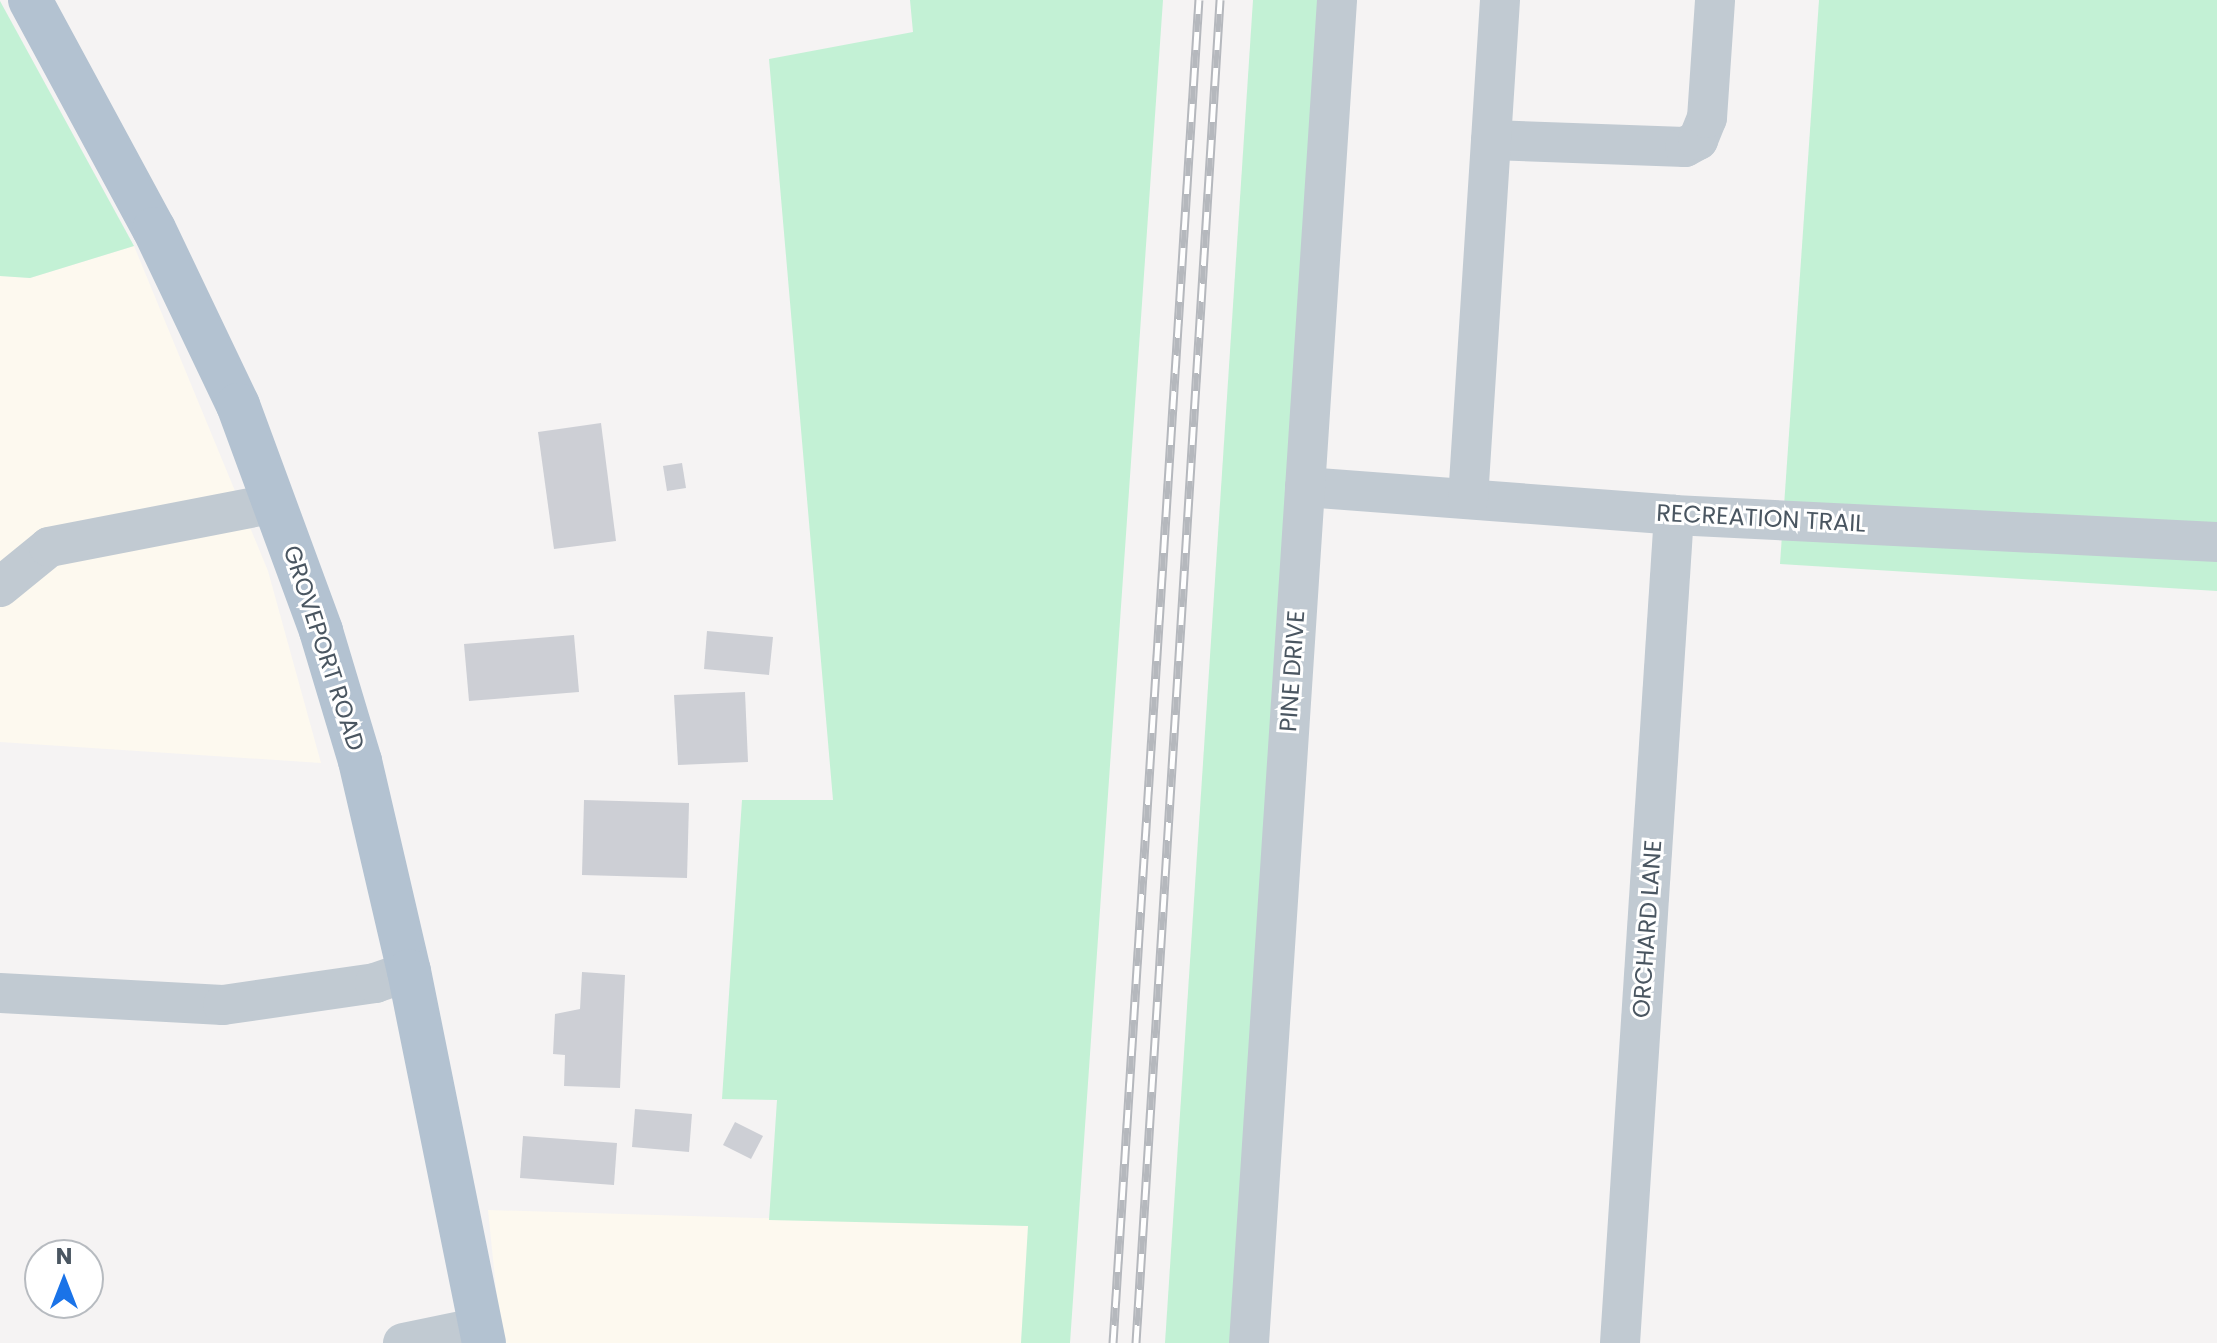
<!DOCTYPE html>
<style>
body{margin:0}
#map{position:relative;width:2217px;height:1343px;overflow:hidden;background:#f5f3f3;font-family:Poppins,sans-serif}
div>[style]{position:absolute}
.commercial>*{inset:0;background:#fdf9ef}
.green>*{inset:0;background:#c3f1d5}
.building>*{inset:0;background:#cdcfd5}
.minor>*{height:40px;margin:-20px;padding:0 20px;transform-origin:20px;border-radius:20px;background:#c1cad2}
.major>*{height:44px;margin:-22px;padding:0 22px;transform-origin:22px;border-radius:22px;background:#b3c2d1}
.rail>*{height:9px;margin-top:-4.5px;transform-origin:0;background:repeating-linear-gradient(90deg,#fff 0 18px,#b5b8bd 0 36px);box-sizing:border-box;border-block:2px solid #b5b8bd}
span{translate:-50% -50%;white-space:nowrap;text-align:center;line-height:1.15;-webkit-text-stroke:6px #fff;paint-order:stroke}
.street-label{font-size:24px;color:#4a5661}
.north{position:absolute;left:24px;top:1239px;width:80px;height:80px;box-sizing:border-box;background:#fff;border:2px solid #b7bbc0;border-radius:50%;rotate:0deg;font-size:22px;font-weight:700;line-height:32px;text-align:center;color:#4a5661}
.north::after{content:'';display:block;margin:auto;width:28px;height:36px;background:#1a73e8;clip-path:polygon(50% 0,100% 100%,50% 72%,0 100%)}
</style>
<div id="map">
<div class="commercial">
<div style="clip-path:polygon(134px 246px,268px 571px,321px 763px,0 742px,0 276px,30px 278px)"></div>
<div style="clip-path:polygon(488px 1210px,1029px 1226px,1021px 1343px,477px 1343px,497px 1299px)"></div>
</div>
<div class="green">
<div style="clip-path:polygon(910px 0,1163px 0,1070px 1343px,1021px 1343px,1028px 1226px,769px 1220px,777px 1100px,722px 1099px,742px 800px,833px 800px,769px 59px,913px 32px)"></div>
<div style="clip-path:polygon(1253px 0,1327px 0,1238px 1343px,1165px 1343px)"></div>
<div style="clip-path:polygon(1819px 0,2217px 0,2217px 591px,1780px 564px)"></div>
<div style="clip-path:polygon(0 1px,134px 246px,30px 278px,0 276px)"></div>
</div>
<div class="building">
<div style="clip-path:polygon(601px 423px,616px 541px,554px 549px,538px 432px)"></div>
<div style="clip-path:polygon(682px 463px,686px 488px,667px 491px,663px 466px)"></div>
<div style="clip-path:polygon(707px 631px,773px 637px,769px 675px,704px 669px)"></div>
<div style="clip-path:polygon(574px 635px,579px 692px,469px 701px,464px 644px)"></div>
<div style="clip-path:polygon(745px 692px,748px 762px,678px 765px,674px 695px)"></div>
<div style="clip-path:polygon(584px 800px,689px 803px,687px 878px,582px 875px)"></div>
<div style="clip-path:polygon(582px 972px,625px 975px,620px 1088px,564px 1086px,565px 1055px,553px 1054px,555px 1014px,580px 1009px)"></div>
<div style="clip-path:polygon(635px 1109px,692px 1114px,689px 1152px,632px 1147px)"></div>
<div style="clip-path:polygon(735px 1122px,763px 1136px,751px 1159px,723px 1145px)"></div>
<div style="clip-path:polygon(523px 1136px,617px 1143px,614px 1185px,520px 1178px)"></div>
</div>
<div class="minor">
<div style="left:1491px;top:140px;width:194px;rotate:2.1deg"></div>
<div style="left:1685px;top:147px;width:15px;rotate:-28deg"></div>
<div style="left:1698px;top:140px;width:24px;rotate:-68deg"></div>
<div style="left:1707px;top:118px;width:118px;rotate:-86.1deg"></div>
<div style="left:1305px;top:487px;width:370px;rotate:4.3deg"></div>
<div style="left:1674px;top:515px;width:544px;rotate:2.85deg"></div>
<div style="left:1468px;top:499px;width:500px;rotate:-86.33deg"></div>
<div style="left:0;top:587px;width:63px;rotate:-39.2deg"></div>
<div style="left:49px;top:547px;width:230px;rotate:-11deg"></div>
<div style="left:0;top:993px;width:223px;rotate:3.1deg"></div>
<div style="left:223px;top:1005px;width:154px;rotate:-8.2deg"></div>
<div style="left:375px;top:983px;width:36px;rotate:-19deg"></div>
<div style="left:403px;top:1343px;width:79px;rotate:-11.7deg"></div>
<div style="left:1249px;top:1343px;width:1346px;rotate:-86.25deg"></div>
<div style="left:1620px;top:1343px;width:830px;rotate:-86.27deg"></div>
</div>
<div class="major">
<div style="left:30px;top:0;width:260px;rotate:61.6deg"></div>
<div style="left:154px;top:229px;width:195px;rotate:64.5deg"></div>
<div style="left:238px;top:405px;width:241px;rotate:69.8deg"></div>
<div style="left:321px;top:631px;width:136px;rotate:73.3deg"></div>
<div style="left:360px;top:761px;width:216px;rotate:76.9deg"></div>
<div style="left:409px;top:971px;width:379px;rotate:78.6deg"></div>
</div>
<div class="rail">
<div style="left:1113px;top:1343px;width:1346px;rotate:-86.34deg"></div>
<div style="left:1136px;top:1343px;width:1346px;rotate:-86.42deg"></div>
</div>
<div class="street-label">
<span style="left:1761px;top:518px;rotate:3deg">RECREATION TRAIL</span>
<span style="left:324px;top:648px;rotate:72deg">GROVEPORT ROAD</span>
<span style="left:1292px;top:671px;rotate:-86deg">PINE DRIVE</span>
<span style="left:1647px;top:929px;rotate:-86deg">ORCHARD LANE</span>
</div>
<div class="north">N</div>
</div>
